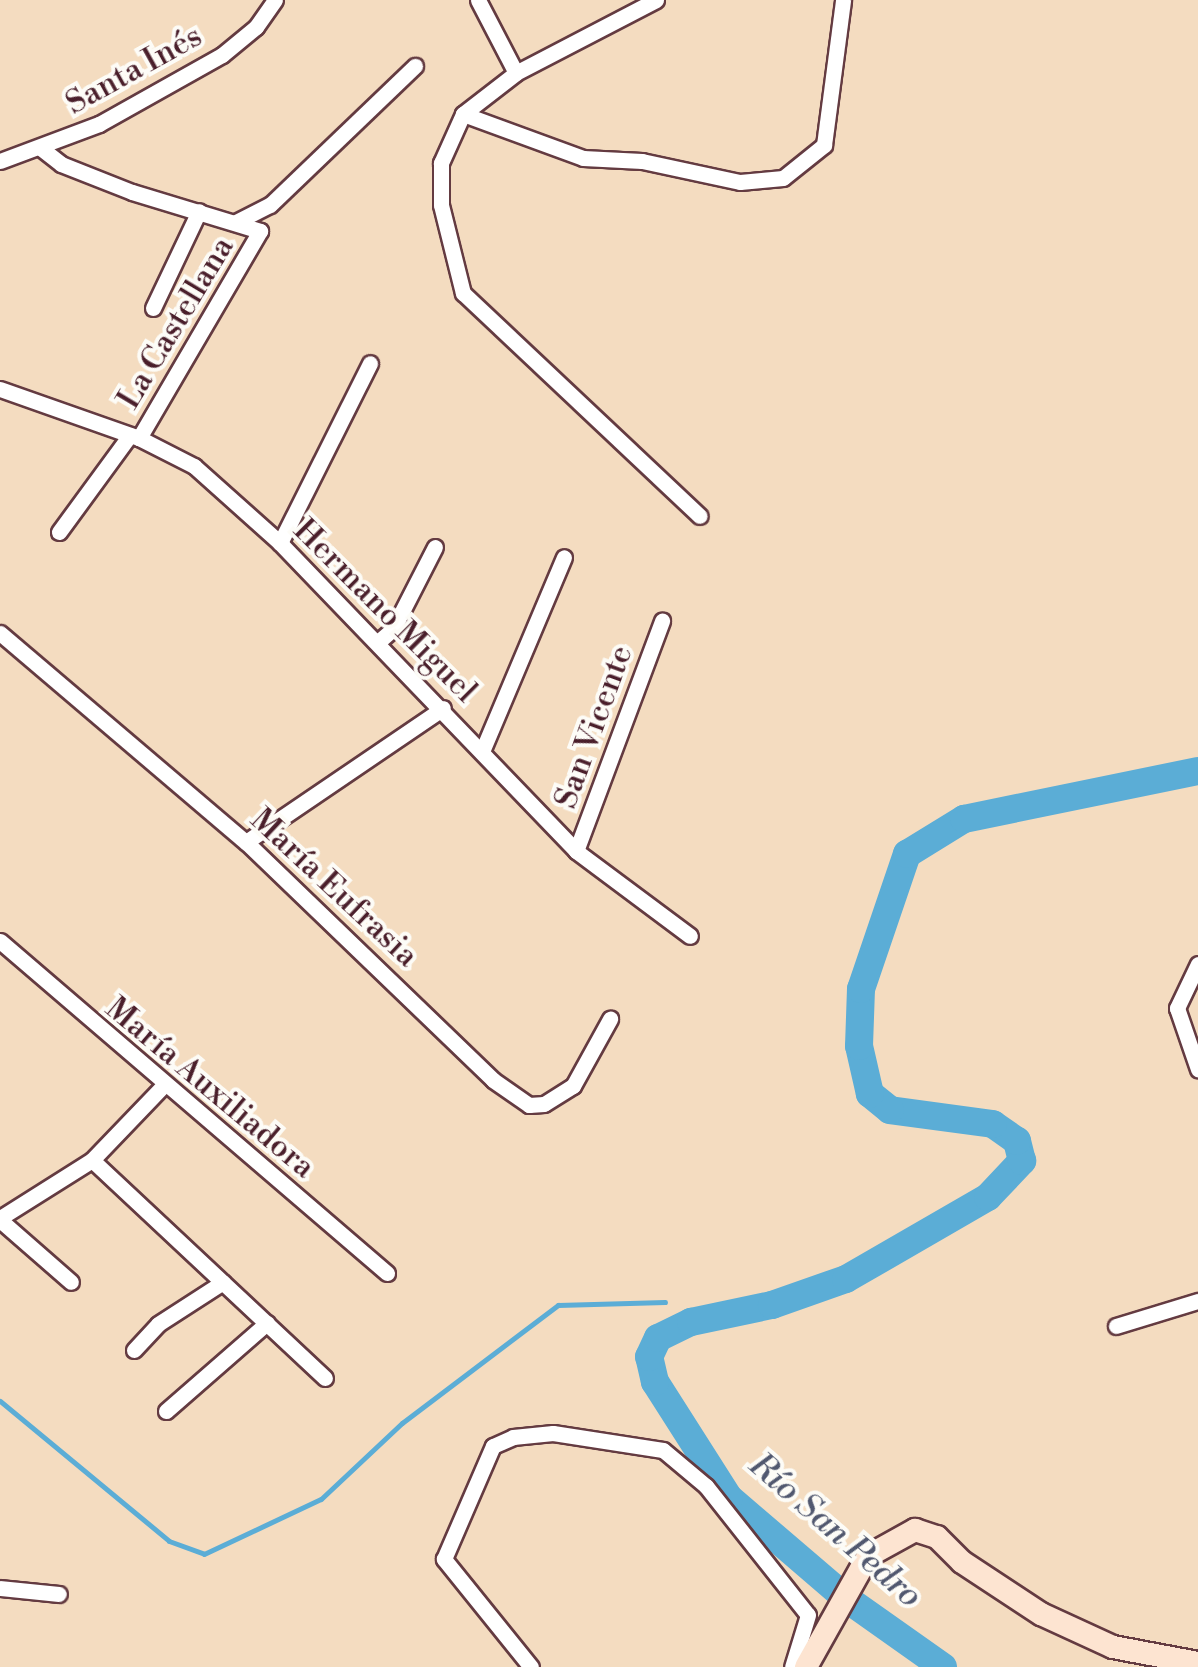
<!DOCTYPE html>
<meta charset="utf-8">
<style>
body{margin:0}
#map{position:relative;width:1198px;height:1667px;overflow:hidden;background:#f4dcc0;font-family:"Libre Bodoni",serif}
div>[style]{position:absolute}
.stream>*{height:5px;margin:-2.5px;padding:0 2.5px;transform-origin:2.5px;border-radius:2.5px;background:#5badd6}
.river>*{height:28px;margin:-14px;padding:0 14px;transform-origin:14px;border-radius:14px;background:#5badd6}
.roads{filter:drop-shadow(2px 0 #643b41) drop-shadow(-2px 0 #643b41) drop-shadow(0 2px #643b41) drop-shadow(0 -2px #643b41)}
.street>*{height:15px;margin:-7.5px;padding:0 7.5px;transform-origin:7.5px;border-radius:7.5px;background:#fff}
.secondary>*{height:22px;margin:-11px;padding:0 11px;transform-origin:11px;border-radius:11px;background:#fde4d1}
span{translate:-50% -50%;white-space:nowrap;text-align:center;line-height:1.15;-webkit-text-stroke:8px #fdfcf7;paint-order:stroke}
.street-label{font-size:32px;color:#4a1f2b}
.water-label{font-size:35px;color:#51586f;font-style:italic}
</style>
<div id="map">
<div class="stream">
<div style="left:0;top:1401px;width:219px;rotate:39.6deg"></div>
<div style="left:169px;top:1541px;width:37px;rotate:20deg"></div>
<div style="left:204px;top:1554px;width:129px;rotate:-25.2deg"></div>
<div style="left:321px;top:1499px;width:111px;rotate:-43.2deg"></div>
<div style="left:402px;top:1423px;width:196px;rotate:-37.1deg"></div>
<div style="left:558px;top:1305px;width:107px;rotate:-1.6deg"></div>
</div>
<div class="river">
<div style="left:943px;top:1667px;width:118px;rotate:-144.7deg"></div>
<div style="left:847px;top:1599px;width:155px;rotate:-139.4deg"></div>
<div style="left:729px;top:1498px;width:138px;rotate:-122.5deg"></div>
<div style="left:655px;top:1382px;width:26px;rotate:-103deg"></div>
<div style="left:649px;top:1357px;width:21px;rotate:-65deg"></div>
<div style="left:658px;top:1338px;width:37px;rotate:-26deg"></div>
<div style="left:691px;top:1322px;width:83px;rotate:-11.9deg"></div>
<div style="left:772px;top:1305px;width:78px;rotate:-19.4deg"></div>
<div style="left:846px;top:1279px;width:164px;rotate:-30deg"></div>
<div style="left:988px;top:1197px;width:50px;rotate:-46.6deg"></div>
<div style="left:1022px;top:1161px;width:21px;rotate:-104deg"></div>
<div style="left:1017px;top:1141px;width:29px;rotate:-145deg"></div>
<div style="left:993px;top:1124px;width:104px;rotate:-172.3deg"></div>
<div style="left:890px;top:1110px;width:26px;rotate:-141deg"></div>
<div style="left:870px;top:1094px;width:49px;rotate:-102.9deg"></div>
<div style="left:859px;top:1046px;width:57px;rotate:-88deg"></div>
<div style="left:861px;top:989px;width:143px;rotate:-71.2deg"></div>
<div style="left:907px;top:854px;width:67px;rotate:-31.6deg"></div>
<div style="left:964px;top:819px;width:239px;rotate:-11.6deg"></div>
</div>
<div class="roads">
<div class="street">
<div style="left:478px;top:0;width:82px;rotate:62.5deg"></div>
<div style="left:656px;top:0;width:158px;rotate:152.5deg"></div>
<div style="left:516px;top:73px;width:67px;rotate:142.3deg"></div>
<div style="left:463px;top:114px;width:54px;rotate:114.2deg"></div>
<div style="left:441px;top:163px;width:42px;rotate:90deg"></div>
<div style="left:441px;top:205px;width:91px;rotate:76deg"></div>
<div style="left:463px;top:293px;width:325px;rotate:43.3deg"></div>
<div style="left:463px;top:114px;width:128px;rotate:20.1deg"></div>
<div style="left:583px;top:158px;width:59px;rotate:2.9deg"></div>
<div style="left:642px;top:161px;width:100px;rotate:12.1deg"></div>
<div style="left:740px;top:182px;width:43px;rotate:-5.3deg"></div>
<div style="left:783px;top:178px;width:53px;rotate:-38.8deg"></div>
<div style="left:824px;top:145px;width:146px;rotate:-82.5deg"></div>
<div style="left:42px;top:149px;width:24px;rotate:38deg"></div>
<div style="left:61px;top:164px;width:76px;rotate:21.5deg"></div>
<div style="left:132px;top:192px;width:134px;rotate:16.9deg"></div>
<div style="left:260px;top:231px;width:240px;rotate:120.3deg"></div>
<div style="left:0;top:161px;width:106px;rotate:-20.5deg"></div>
<div style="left:99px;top:124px;width:141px;rotate:-29.3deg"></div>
<div style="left:222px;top:55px;width:44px;rotate:-39.5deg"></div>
<div style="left:256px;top:27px;width:33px;rotate:-55deg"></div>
<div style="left:236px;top:222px;width:38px;rotate:-27deg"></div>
<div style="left:270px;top:205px;width:201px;rotate:-43.8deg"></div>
<div style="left:153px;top:308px;width:107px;rotate:-64.6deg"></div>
<div style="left:0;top:389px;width:147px;rotate:19.4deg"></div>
<div style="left:139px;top:438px;width:62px;rotate:27deg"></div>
<div style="left:194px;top:466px;width:115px;rotate:41.8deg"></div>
<div style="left:280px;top:543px;width:427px;rotate:46.1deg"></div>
<div style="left:576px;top:851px;width:142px;rotate:36.7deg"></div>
<div style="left:59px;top:532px;width:120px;rotate:-53.8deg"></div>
<div style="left:280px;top:543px;width:201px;rotate:-63.4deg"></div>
<div style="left:0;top:633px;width:323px;rotate:40.4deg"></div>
<div style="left:246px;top:842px;width:343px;rotate:43.9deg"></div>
<div style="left:493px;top:1080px;width:44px;rotate:34.8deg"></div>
<div style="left:529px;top:1105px;width:15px;rotate:-4deg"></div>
<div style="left:544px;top:1104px;width:34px;rotate:-32deg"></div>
<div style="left:573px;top:1086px;width:77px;rotate:-61.1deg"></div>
<div style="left:378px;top:642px;width:20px;rotate:-41deg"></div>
<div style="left:393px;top:629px;width:92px;rotate:-62.9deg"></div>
<div style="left:483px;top:749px;width:208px;rotate:-67.1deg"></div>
<div style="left:246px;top:842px;width:238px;rotate:-34.2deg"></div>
<div style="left:576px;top:851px;width:246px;rotate:-69.5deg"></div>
<div style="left:0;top:941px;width:510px;rotate:40.63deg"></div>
<div style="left:1198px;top:964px;width:49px;rotate:115.5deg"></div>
<div style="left:1177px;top:1008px;width:65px;rotate:71deg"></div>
<div style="left:92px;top:1160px;width:319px;rotate:43.1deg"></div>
<div style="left:0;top:1218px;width:109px;rotate:-32.2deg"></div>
<div style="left:92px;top:1160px;width:101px;rotate:-46.2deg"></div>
<div style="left:0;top:1220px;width:94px;rotate:41.1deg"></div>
<div style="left:1116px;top:1326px;width:86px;rotate:-17deg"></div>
<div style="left:134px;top:1350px;width:35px;rotate:-47deg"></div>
<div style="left:158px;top:1324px;width:77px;rotate:-32.9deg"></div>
<div style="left:166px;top:1411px;width:134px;rotate:-41.1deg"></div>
<div style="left:0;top:1588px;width:59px;rotate:5.8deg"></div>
<div style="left:531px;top:1667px;width:139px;rotate:-128.9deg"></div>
<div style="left:444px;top:1559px;width:123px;rotate:-66.6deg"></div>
<div style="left:493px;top:1446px;width:22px;rotate:-24deg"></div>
<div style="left:513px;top:1437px;width:40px;rotate:-5.7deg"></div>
<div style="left:553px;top:1433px;width:111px;rotate:8.8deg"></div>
<div style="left:663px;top:1450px;width:56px;rotate:39.9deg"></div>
<div style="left:706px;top:1486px;width:164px;rotate:51.7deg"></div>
<div style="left:808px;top:1615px;width:54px;rotate:107.1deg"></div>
</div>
<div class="secondary">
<div style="left:806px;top:1667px;width:127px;rotate:-60.8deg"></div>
<div style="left:868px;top:1556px;width:54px;rotate:-29deg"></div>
<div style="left:915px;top:1530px;width:23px;rotate:18deg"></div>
<div style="left:937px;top:1537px;width:35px;rotate:45deg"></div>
<div style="left:962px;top:1562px;width:95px;rotate:33.4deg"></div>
<div style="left:1041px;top:1614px;width:79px;rotate:24.6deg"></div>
<div style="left:1113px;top:1647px;width:86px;rotate:10.7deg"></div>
</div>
</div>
<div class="street-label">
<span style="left:134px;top:70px;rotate:-29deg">Santa Inés</span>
<span style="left:176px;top:323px;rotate:-59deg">La Castellana</span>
<span style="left:385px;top:611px;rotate:45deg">Hermano Miguel</span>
<span style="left:594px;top:727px;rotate:-70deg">San Vicente</span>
<span style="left:334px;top:888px;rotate:43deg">María Eufrasia</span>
<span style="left:210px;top:1088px;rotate:40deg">María Auxiliadora</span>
</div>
<div class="water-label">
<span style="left:835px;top:1531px;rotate:41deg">Río San Pedro</span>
</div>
</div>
